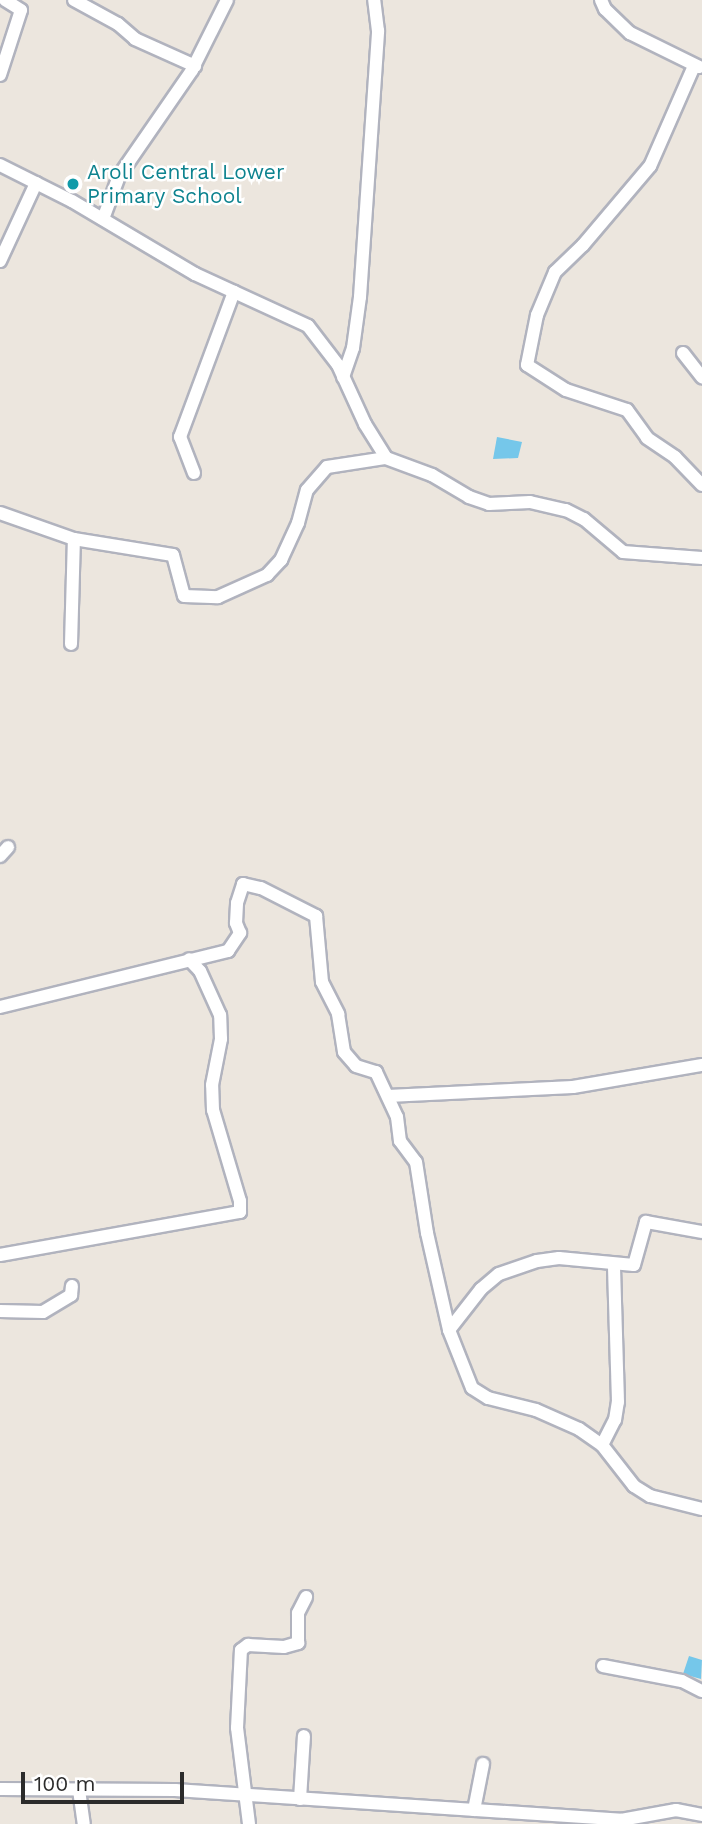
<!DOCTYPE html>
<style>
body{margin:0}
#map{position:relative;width:702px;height:1824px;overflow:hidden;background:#ece6de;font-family:"Work Sans",sans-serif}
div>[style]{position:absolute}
.water>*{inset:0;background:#75c7ea}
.roads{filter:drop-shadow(2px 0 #b1b3be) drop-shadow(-2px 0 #b1b3be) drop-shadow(0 2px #b1b3be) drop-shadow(0 -2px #b1b3be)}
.street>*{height:12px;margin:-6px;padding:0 6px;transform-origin:6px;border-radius:6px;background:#fff}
.dots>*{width:19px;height:19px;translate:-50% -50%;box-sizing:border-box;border:4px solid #fff;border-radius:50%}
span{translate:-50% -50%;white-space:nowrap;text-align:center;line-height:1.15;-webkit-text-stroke:5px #fff;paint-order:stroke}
.culture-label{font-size:21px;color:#0d838f}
.left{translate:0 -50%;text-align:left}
.scale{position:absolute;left:21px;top:1772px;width:163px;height:32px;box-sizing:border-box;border:4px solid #2b2b2b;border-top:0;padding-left:9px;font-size:21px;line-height:24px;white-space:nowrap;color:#2b2b2b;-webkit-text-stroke:5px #fff;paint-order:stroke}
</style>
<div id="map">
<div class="water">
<div style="clip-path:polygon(497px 437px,522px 442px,518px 458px,493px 459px)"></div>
<div style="clip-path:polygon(689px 1656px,702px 1660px,701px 1679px,683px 1674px)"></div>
</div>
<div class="roads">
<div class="street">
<div style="left:74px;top:0;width:50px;rotate:28.6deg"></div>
<div style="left:118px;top:24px;width:23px;rotate:41deg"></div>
<div style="left:135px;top:39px;width:66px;rotate:24.2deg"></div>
<div style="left:601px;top:0;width:10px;rotate:66deg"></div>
<div style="left:605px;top:9px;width:35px;rotate:44deg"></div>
<div style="left:630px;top:33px;width:77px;rotate:26.2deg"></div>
<div style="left:694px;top:66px;width:109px;rotate:113.7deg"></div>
<div style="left:650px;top:166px;width:104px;rotate:130.3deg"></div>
<div style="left:583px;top:245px;width:39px;rotate:136deg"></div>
<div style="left:555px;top:272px;width:47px;rotate:112.7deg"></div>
<div style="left:537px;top:315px;width:51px;rotate:101.3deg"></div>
<div style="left:527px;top:365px;width:46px;rotate:32.7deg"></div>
<div style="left:566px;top:390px;width:64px;rotate:18.2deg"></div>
<div style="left:627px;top:410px;width:34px;rotate:54deg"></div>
<div style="left:647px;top:438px;width:34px;rotate:34deg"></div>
<div style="left:675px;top:457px;width:39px;rotate:46deg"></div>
<div style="left:0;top:75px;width:68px;rotate:-72.1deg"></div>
<div style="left:21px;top:10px;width:19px;rotate:-148deg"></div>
<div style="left:0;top:165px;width:80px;rotate:26.6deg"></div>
<div style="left:72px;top:201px;width:143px;rotate:30.7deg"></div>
<div style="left:195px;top:274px;width:124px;rotate:24.7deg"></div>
<div style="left:308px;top:326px;width:49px;rotate:52.4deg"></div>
<div style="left:338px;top:365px;width:65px;rotate:65.4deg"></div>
<div style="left:365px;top:424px;width:40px;rotate:58deg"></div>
<div style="left:386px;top:458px;width:49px;rotate:20.3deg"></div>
<div style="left:432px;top:475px;width:43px;rotate:30.7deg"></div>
<div style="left:469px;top:497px;width:21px;rotate:19deg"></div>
<div style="left:489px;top:504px;width:41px;rotate:-2.8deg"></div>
<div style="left:530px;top:502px;width:37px;rotate:13deg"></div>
<div style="left:566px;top:510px;width:20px;rotate:27deg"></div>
<div style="left:584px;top:519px;width:51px;rotate:40.2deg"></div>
<div style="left:623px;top:552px;width:79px;rotate:4.3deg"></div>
<div style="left:103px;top:219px;width:46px;rotate:-69.6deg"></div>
<div style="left:119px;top:176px;width:129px;rotate:-55.4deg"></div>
<div style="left:192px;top:70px;width:78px;rotate:-63.4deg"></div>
<div style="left:0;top:261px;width:86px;rotate:-65.2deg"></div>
<div style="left:683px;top:353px;width:31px;rotate:52deg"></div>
<div style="left:343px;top:377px;width:31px;rotate:-71deg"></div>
<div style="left:353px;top:348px;width:51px;rotate:-82.2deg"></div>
<div style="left:360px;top:297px;width:267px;rotate:-86.1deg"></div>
<div style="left:378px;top:31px;width:31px;rotate:-97deg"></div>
<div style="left:194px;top:473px;width:39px;rotate:-111deg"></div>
<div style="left:180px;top:437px;width:155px;rotate:-69.6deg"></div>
<div style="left:0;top:513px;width:78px;rotate:19.4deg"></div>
<div style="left:71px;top:644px;width:105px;rotate:-88.4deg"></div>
<div style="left:74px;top:539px;width:100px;rotate:9.2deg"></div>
<div style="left:173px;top:555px;width:42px;rotate:75deg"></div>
<div style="left:184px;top:596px;width:34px;rotate:2deg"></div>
<div style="left:218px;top:597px;width:54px;rotate:-24.2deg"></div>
<div style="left:267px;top:575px;width:21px;rotate:-47deg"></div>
<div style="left:281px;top:560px;width:41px;rotate:-65.3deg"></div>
<div style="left:298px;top:523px;width:34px;rotate:-75deg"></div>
<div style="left:307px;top:490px;width:30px;rotate:-49deg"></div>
<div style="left:327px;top:467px;width:60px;rotate:-8.7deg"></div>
<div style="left:0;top:856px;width:12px;rotate:-48deg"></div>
<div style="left:0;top:1007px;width:235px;rotate:-13.8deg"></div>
<div style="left:228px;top:951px;width:22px;rotate:-56deg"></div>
<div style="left:240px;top:933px;width:11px;rotate:-112deg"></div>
<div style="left:236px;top:923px;width:20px;rotate:-87deg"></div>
<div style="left:237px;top:903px;width:20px;rotate:-72deg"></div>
<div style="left:243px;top:884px;width:18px;rotate:13deg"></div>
<div style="left:261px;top:888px;width:62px;rotate:27deg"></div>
<div style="left:316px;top:916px;width:66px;rotate:84.8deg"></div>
<div style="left:322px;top:982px;width:36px;rotate:63deg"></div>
<div style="left:338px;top:1014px;width:38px;rotate:81deg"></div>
<div style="left:344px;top:1052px;width:18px;rotate:49deg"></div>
<div style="left:356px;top:1066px;width:21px;rotate:17deg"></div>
<div style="left:376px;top:1072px;width:50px;rotate:65deg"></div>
<div style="left:397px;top:1117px;width:24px;rotate:83deg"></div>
<div style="left:400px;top:1141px;width:26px;rotate:53deg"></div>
<div style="left:416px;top:1162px;width:72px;rotate:81.2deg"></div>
<div style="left:427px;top:1233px;width:99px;rotate:77.2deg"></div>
<div style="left:449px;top:1330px;width:62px;rotate:68.4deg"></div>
<div style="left:472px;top:1388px;width:19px;rotate:32deg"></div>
<div style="left:488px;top:1398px;width:49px;rotate:14deg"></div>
<div style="left:536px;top:1410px;width:47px;rotate:23.8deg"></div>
<div style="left:579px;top:1429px;width:28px;rotate:35deg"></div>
<div style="left:602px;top:1445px;width:52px;rotate:52deg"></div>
<div style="left:634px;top:1486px;width:19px;rotate:32deg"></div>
<div style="left:650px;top:1496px;width:54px;rotate:14deg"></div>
<div style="left:388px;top:1096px;width:185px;rotate:-2.8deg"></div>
<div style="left:573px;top:1087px;width:131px;rotate:-9.7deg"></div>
<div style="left:0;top:1255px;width:244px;rotate:-10.2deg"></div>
<div style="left:240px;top:1212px;width:11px;rotate:-90deg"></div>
<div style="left:240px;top:1201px;width:95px;rotate:-106.5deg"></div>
<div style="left:213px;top:1110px;width:25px;rotate:-92deg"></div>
<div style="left:212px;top:1085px;width:47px;rotate:-78.9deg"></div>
<div style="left:221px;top:1039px;width:24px;rotate:-92deg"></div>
<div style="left:220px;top:1015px;width:48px;rotate:-114.4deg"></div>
<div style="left:200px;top:971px;width:16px;rotate:-133deg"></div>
<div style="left:0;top:1311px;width:43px;rotate:1.3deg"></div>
<div style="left:43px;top:1312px;width:33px;rotate:-31deg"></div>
<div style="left:71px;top:1295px;width:9px;rotate:-84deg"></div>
<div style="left:449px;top:1330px;width:52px;rotate:-52deg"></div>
<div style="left:481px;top:1289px;width:23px;rotate:-40deg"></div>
<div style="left:499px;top:1274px;width:40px;rotate:-18.9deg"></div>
<div style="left:537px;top:1261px;width:22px;rotate:-8deg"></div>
<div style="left:559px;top:1258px;width:75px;rotate:5.3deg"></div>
<div style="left:634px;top:1265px;width:45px;rotate:-74.4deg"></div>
<div style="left:646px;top:1222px;width:57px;rotate:10.1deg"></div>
<div style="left:602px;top:1445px;width:28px;rotate:-63deg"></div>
<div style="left:615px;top:1420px;width:18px;rotate:-81deg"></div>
<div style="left:618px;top:1402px;width:137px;rotate:-91.7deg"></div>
<div style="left:603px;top:1666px;width:80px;rotate:10.8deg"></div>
<div style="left:682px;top:1681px;width:22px;rotate:27deg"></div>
<div style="left:0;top:1789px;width:175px;rotate:0.3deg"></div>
<div style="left:175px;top:1790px;width:447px;rotate:3.8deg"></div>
<div style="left:621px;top:1820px;width:56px;rotate:-10.3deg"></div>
<div style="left:676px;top:1810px;width:26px;rotate:11deg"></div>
<div style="left:79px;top:1790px;width:34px;rotate:82deg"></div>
<div style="left:300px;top:1799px;width:63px;rotate:-86.4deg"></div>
<div style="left:474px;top:1810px;width:47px;rotate:-78.9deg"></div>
<div style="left:249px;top:1824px;width:97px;rotate:-97.1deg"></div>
<div style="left:237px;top:1728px;width:78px;rotate:-87.1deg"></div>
<div style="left:241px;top:1650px;width:9px;rotate:-36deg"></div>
<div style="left:248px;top:1645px;width:36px;rotate:3deg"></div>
<div style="left:284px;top:1647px;width:15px;rotate:-16deg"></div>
<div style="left:298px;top:1643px;width:30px;rotate:-90deg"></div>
<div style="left:298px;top:1613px;width:18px;rotate:-63deg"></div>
</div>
</div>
<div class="dots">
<div style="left:73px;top:184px;background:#0f9aa8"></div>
</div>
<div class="culture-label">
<span class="left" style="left:87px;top:184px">Aroli Central Lower<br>Primary School</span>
</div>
<div class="scale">100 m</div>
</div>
